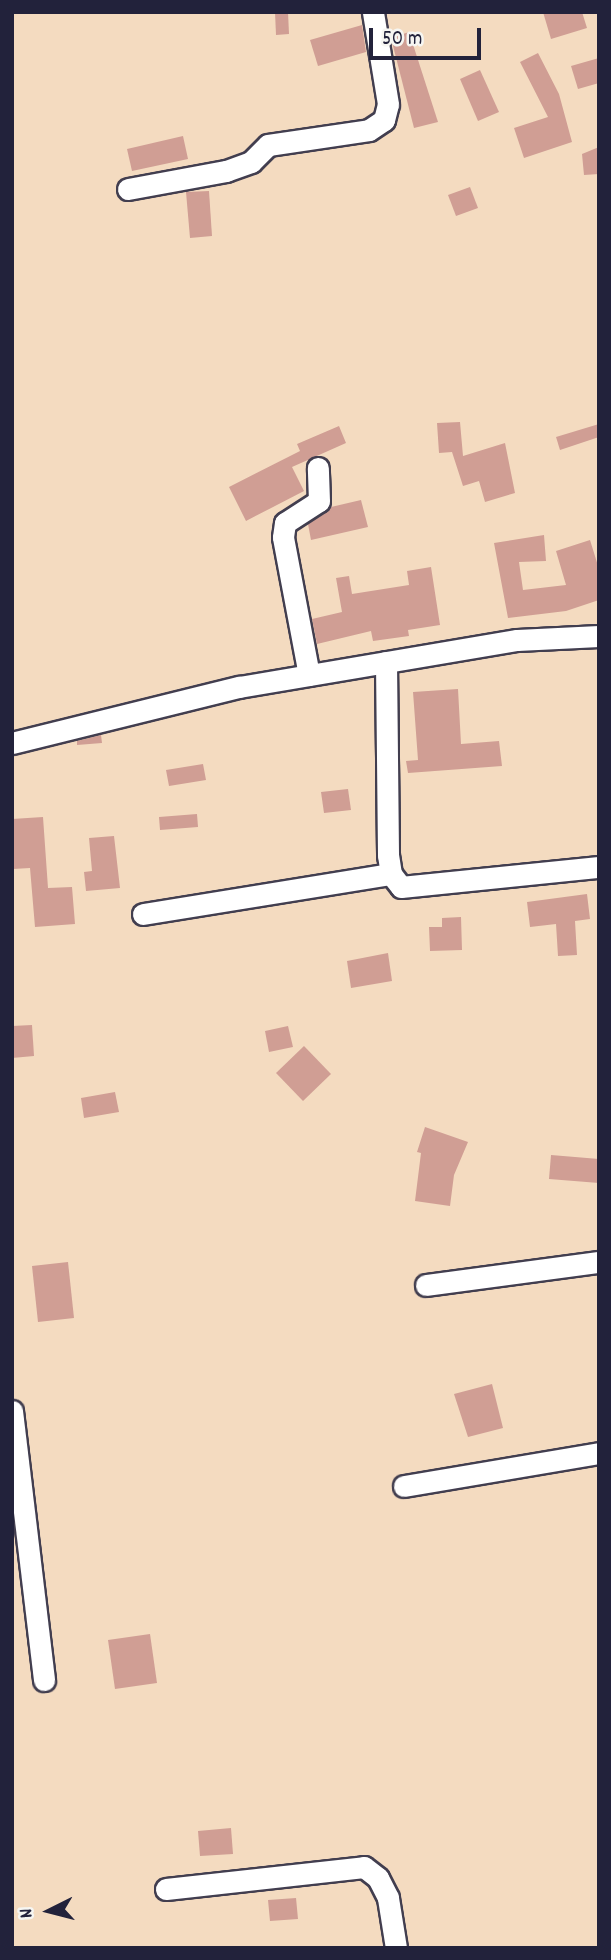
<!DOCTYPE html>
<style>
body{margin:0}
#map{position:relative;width:611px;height:1960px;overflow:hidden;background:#f4dbc0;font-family:Dekko,sans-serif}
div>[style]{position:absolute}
.building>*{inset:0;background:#d09e94}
.roads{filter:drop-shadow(2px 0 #423e4f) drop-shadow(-2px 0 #423e4f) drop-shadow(0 2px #423e4f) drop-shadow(0 -2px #423e4f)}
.minor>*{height:21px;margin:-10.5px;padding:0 10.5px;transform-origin:10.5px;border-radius:10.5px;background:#fff}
span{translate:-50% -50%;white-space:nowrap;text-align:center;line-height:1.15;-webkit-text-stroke:7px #f6f6f2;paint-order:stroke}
.frame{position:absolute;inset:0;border:14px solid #22223b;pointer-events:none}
.north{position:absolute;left:14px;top:1876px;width:70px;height:70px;-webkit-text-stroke:5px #f6f6f2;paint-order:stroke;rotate:264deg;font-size:19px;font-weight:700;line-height:28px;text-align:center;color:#22223b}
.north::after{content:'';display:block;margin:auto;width:24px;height:32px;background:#22223b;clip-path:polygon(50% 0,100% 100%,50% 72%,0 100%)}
.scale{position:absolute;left:369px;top:28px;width:112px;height:32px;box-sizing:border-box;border:4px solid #22223b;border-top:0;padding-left:9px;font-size:21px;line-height:24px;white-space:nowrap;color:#22223b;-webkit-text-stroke:5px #f6f6f2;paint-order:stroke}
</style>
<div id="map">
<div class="building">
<div style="clip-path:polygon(275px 12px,288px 12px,289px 34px,276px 35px)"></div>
<div style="clip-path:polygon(543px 12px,582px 12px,587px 28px,551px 39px)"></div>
<div style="clip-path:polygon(362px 25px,366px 52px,318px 66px,310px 40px)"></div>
<div style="clip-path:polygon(409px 32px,438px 122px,414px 128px,391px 38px)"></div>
<div style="clip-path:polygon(538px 53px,559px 94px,572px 142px,524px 158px,514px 128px,548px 117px,520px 62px)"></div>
<div style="clip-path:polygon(599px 58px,599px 83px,578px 89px,571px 66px)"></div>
<div style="clip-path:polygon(480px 70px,499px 112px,478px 121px,460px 79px)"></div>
<div style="clip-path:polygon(183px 136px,188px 159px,132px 171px,127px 149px)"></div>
<div style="clip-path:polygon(599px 147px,599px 174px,584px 175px,582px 154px)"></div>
<div style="clip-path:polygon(470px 187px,478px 208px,456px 216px,448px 195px)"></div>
<div style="clip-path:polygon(209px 191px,212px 236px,190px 238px,186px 192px)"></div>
<div style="clip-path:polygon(460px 422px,463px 456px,505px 443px,515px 493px,485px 502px,479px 481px,463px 486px,452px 452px,439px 453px,437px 423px)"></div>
<div style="clip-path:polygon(599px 424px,599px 437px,560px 450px,556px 437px)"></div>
<div style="clip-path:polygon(339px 426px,346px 443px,292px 467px,304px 491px,246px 521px,229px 487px,300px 451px,297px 444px)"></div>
<div style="clip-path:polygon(361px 500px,368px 527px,311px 540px,308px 524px,331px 507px)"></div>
<div style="clip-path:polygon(544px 535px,546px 561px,519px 562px,523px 590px,566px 585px,556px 551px,590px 540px,599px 569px,599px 600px,566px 611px,508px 618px,494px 543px)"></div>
<div style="clip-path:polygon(431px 567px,440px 625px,408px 630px,409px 636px,373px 641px,371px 631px,317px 644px,312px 619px,342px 612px,336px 578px,349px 576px,352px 594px,409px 585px,407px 571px)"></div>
<div style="clip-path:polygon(458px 689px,461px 744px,499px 741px,502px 766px,408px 773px,406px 761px,418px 760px,413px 692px)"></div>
<div style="clip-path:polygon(101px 735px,102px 743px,77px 745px,77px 741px)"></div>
<div style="clip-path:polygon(203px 764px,206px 780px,169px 786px,166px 770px)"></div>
<div style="clip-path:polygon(348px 789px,351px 810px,324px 813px,321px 792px)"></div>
<div style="clip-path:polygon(197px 814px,198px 827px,160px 830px,159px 817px)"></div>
<div style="clip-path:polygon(43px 817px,48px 888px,72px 887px,75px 924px,35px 927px,30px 868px,13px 869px,12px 819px)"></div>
<div style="clip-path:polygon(114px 836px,120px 888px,86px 891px,84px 872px,92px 871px,89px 838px)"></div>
<div style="clip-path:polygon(587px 894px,590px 919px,575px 921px,577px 955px,558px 956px,556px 924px,530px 927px,527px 902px)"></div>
<div style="clip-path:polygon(461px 917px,462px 950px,430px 951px,429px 927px,442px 927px,442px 918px)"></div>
<div style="clip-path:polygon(388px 953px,392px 981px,351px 988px,347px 961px)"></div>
<div style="clip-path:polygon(32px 1025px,34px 1056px,12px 1058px,12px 1026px)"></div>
<div style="clip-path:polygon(288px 1026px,293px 1047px,269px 1052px,265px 1031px)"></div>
<div style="clip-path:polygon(304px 1046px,331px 1074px,303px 1101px,276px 1073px)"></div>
<div style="clip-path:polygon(115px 1092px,119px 1112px,84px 1118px,81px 1098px)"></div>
<div style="clip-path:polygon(425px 1127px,468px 1142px,454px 1175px,450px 1206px,415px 1201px,421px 1153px,417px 1152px)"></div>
<div style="clip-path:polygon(551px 1155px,599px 1159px,599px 1183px,549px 1179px)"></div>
<div style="clip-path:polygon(68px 1262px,74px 1318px,38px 1322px,32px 1266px)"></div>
<div style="clip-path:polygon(492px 1384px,503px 1428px,468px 1437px,454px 1394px)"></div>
<div style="clip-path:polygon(150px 1634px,157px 1683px,115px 1689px,108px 1640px)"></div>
<div style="clip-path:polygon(231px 1828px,233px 1854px,200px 1856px,198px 1831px)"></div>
<div style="clip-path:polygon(296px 1898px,298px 1919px,270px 1921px,268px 1900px)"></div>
</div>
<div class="roads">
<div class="minor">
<div style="left:128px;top:189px;width:100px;rotate:-10.4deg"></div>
<div style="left:226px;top:171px;width:27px;rotate:-20deg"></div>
<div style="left:251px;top:162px;width:24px;rotate:-45deg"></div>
<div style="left:268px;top:145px;width:102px;rotate:-8.4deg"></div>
<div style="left:369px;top:130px;width:18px;rotate:-34deg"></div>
<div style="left:384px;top:120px;width:16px;rotate:-76deg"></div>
<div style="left:388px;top:104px;width:93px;rotate:-99.3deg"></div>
<div style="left:386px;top:662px;width:193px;rotate:89.4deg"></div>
<div style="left:388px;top:855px;width:19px;rotate:81deg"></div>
<div style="left:391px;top:874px;width:16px;rotate:52deg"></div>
<div style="left:401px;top:887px;width:199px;rotate:-5.8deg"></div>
<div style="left:309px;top:675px;width:140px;rotate:-100.7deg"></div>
<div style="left:283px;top:537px;width:14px;rotate:-82deg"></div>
<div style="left:285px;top:523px;width:40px;rotate:-32.9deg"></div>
<div style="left:319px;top:501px;width:33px;rotate:-92deg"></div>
<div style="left:12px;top:743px;width:234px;rotate:-13.9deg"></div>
<div style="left:239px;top:687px;width:282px;rotate:-9.6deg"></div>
<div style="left:517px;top:640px;width:82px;rotate:-2.8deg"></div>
<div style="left:143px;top:914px;width:251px;rotate:-9.2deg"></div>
<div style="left:426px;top:1285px;width:175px;rotate:-7.6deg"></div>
<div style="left:12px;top:1411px;width:271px;rotate:83.2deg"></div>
<div style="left:404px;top:1486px;width:198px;rotate:-9.6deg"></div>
<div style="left:166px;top:1889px;width:199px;rotate:-6.3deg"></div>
<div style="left:364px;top:1867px;width:18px;rotate:38deg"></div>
<div style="left:378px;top:1878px;width:22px;rotate:63deg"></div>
<div style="left:388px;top:1898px;width:51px;rotate:80.9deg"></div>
</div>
</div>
<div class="frame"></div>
<div class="north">N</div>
<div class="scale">50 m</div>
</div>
